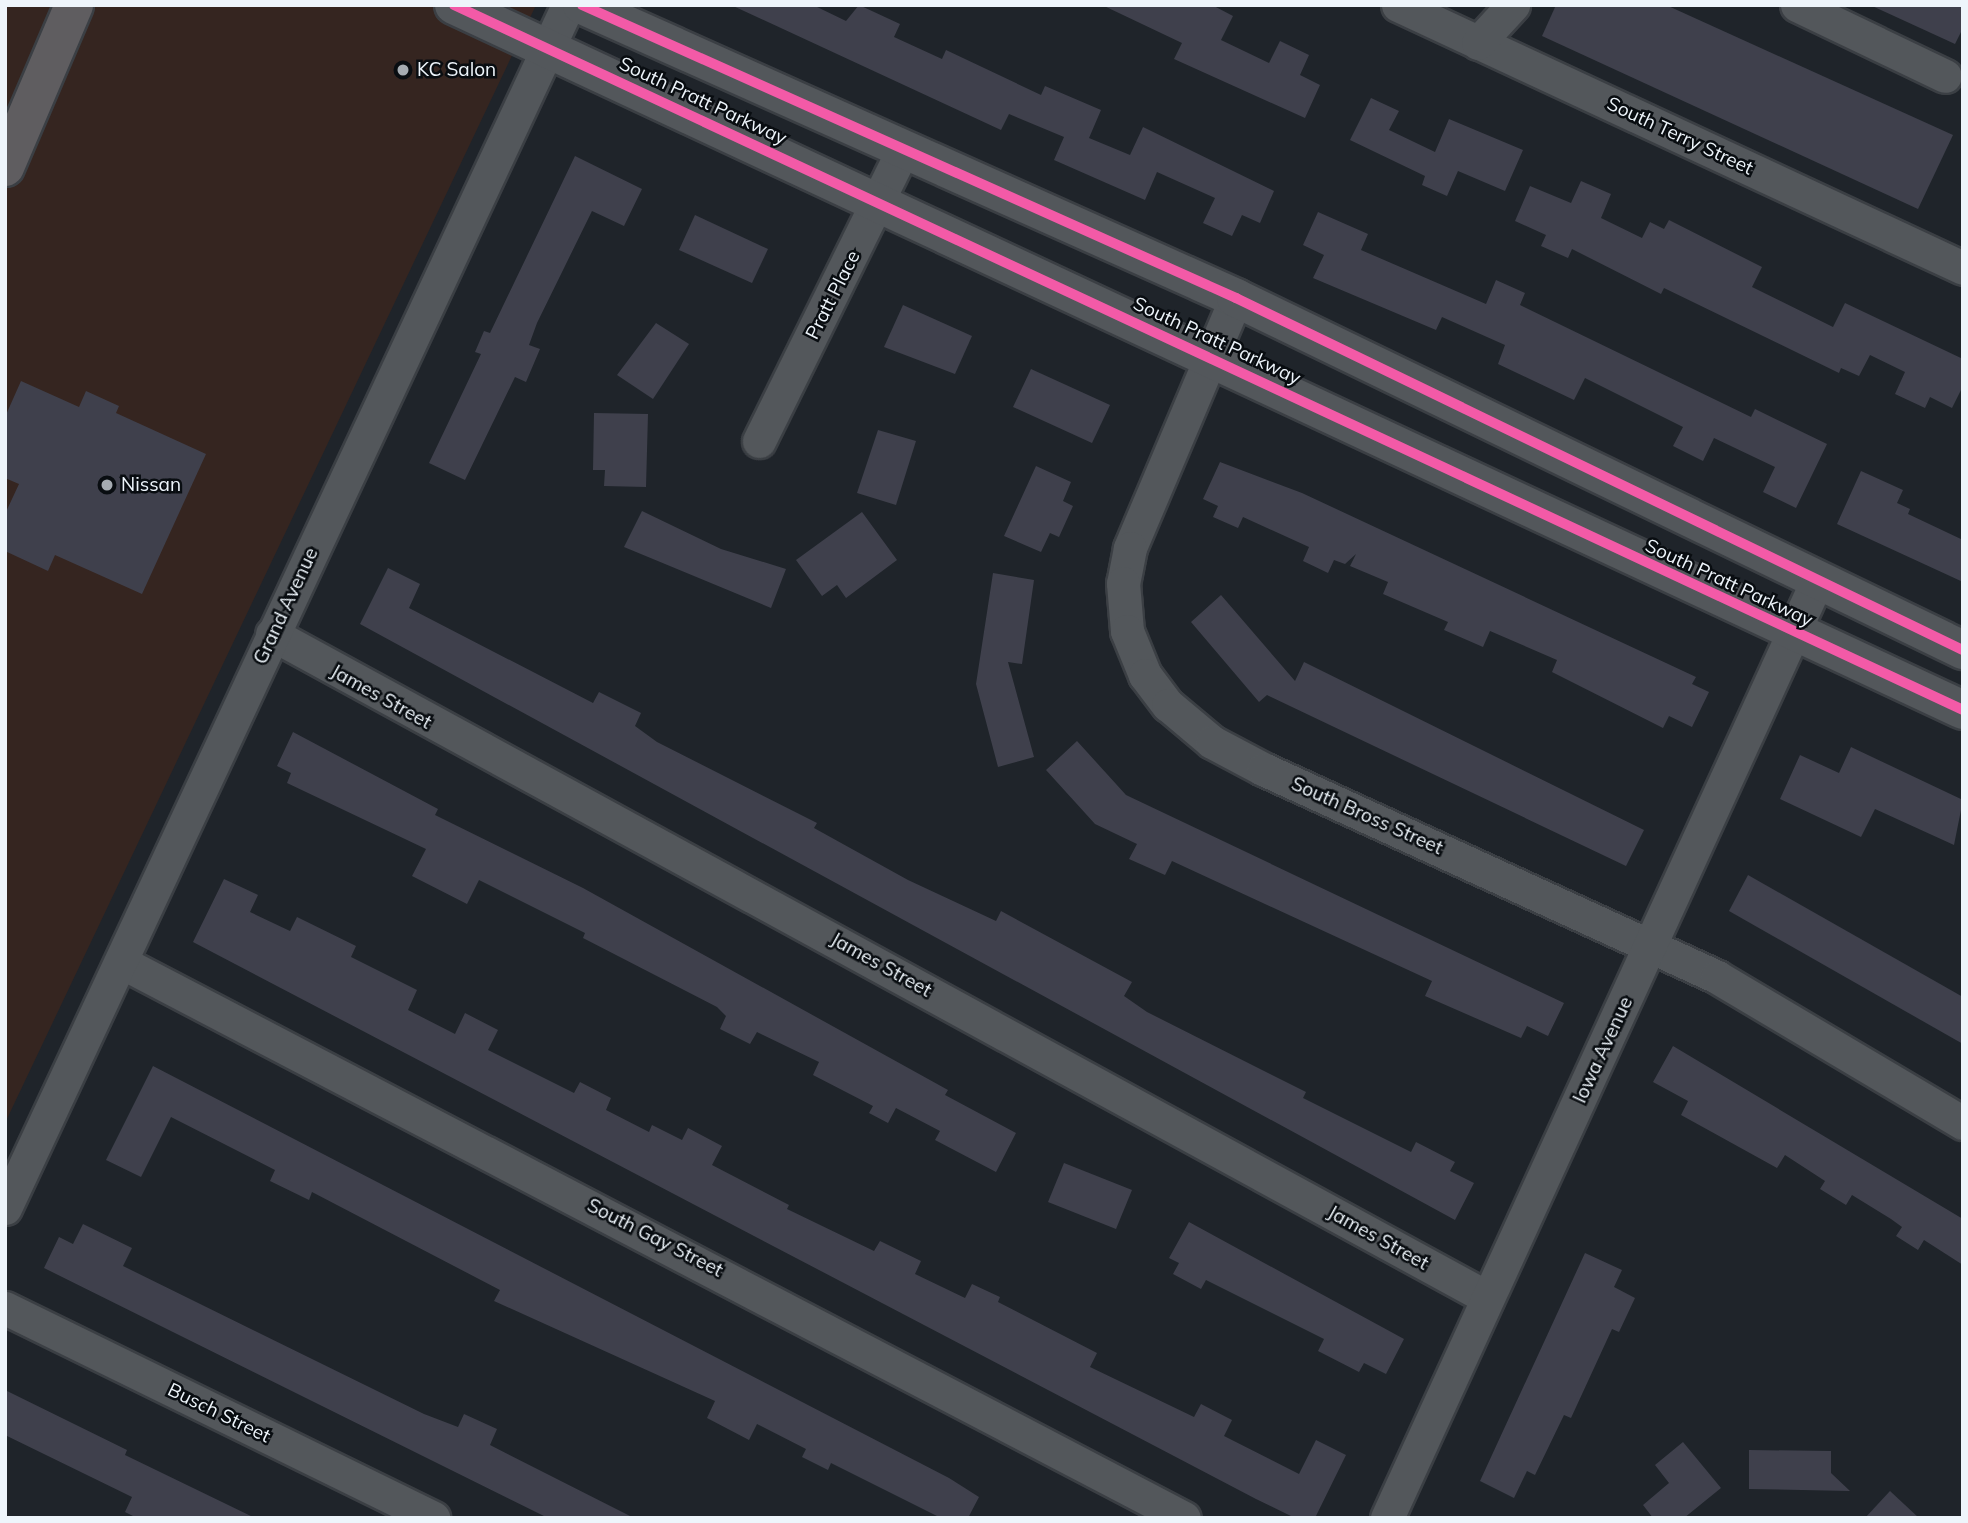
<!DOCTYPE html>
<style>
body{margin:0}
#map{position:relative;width:1968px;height:1523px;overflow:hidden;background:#1f242a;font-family:Mulish,sans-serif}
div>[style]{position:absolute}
.commercial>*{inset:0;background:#352520}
.building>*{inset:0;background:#3f404c}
.roads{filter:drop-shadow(2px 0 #3b3f44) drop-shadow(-2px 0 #3b3f44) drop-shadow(0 2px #3b3f44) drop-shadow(0 -2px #3b3f44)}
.minor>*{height:33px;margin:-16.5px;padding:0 16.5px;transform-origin:16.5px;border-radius:16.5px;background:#53575b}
.tertiary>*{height:38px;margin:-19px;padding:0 19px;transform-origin:19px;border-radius:19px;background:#53575b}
.trunk>*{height:38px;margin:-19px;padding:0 19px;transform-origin:19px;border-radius:19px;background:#5f5d60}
.cycleway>*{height:10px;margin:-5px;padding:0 5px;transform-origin:5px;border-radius:5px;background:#f35aa7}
.dots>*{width:19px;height:19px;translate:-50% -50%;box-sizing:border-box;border:4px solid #090d11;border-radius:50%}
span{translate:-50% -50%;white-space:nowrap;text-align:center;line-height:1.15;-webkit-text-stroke:5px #090d11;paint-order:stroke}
.poi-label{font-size:19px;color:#eef5fb}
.left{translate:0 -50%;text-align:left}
.street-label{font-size:19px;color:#eef5fb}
.frame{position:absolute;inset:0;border:7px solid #eef5fb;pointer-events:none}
</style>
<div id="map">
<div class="commercial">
<div style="clip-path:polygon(5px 5px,536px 5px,5px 1123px)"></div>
</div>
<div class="building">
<div style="clip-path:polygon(731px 5px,813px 5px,846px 21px,859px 5px,900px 24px,894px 37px,942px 59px,946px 50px,1041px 95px,1045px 86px,1101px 110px,1089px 138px,1130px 155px,1143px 127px,1274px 191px,1260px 223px,1242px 215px,1232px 236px,1203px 223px,1215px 198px,1157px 172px,1145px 200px,1054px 160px,1064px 137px,1009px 114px,1001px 130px)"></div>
<div style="clip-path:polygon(1102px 5px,1212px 5px,1233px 16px,1221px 40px,1269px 63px,1280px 41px,1309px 55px,1300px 75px,1320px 85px,1305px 118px,1174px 59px,1182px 43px)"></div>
<div style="clip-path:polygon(1556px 5px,1666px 5px,1953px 135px,1918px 209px,1542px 36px)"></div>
<div style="clip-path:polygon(1870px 5px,1963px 5px,1963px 28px,1955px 44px)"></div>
<div style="clip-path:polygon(1371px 98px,1399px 111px,1389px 130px,1435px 152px,1449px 119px,1523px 150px,1505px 191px,1458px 171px,1447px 196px,1422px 185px,1425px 176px,1350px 140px)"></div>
<div style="clip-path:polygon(575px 156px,642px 189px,624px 226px,592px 211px,537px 323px,529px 345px,540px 349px,526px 382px,515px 377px,465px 480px,429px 463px,481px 354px,475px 352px,484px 331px,490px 333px)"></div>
<div style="clip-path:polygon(1581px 181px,1611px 194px,1601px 218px,1642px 238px,1650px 222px,1664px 229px,1669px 220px,1762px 267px,1752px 287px,1833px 327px,1845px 303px,1963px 359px,1963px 386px,1952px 408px,1930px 397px,1925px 408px,1895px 394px,1905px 372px,1870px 355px,1859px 376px,1841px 368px,1839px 373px,1664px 288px,1661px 294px,1572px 249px,1568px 258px,1541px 246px,1546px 235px,1515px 221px,1530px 186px,1571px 203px)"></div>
<div style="clip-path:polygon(1318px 212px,1368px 234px,1361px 250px,1486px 304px,1496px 280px,1525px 293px,1520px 305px,1751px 417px,1755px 409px,1827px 444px,1796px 508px,1763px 492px,1775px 467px,1714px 438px,1703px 461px,1673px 446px,1683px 427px,1585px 378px,1574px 400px,1498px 364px,1505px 345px,1442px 317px,1436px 330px,1313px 278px,1324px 255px,1303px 245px)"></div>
<div style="clip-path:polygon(695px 215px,768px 249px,752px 283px,679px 250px)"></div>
<div style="clip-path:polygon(903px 305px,972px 336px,955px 374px,884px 347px)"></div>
<div style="clip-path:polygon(656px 323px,689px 344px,653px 399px,617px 375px)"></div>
<div style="clip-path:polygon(1031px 369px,1110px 405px,1092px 443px,1013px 407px)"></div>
<div style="clip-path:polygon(21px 381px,79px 407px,86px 391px,119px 406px,116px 413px,206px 454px,142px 594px,55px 555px,48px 571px,5px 551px,5px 514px,19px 484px,5px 478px,5px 417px)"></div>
<div style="clip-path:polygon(594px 413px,648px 414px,646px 487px,604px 486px,605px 470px,593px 470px)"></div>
<div style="clip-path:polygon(878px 430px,916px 441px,896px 505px,857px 493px)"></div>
<div style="clip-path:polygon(1220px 462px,1302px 493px,1696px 677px,1692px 684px,1709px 692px,1692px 727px,1669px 716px,1663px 728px,1552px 672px,1557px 660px,1490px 631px,1483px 647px,1444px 630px,1448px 622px,1383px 594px,1388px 582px,1350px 566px,1356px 554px,1345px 564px,1334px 560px,1328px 573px,1303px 561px,1309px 547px,1243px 517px,1238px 528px,1213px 517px,1218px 506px,1203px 499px)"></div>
<div style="clip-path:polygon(1036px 466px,1071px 482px,1063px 501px,1073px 506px,1059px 537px,1050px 533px,1041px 552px,1004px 536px)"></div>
<div style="clip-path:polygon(1861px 471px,1903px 490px,1897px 503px,1910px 509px,1908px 514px,1963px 540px,1963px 582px,1837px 524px)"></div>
<div style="clip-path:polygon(642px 511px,721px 549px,786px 569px,771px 608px,624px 547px)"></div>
<div style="clip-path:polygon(862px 512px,897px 560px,846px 598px,837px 585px,822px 596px,796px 560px)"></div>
<div style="clip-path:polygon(388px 568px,420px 584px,409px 608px,593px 703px,599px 692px,641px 713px,635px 726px,657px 742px,817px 823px,814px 828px,908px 880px,996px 921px,1001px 911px,1132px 982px,1124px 996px,1147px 1012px,1306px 1092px,1303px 1098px,1411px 1152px,1416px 1142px,1455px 1162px,1450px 1171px,1474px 1183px,1455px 1220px,360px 624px)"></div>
<div style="clip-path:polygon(993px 573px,1034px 580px,1022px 664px,1008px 662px,1034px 757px,998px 767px,976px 684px)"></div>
<div style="clip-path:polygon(1221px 595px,1295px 681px,1304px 662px,1644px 830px,1626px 866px,1267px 695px,1259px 702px,1191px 622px)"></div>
<div style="clip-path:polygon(293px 732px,438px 809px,435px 815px,583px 888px,948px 1090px,945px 1095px,1016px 1133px,996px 1172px,935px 1140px,940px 1131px,896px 1108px,888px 1123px,869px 1113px,873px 1106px,813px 1075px,819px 1062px,757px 1032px,750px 1044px,720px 1029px,726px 1016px,717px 1007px,583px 938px,585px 933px,479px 880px,467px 904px,412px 876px,426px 849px,287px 783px,291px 773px,277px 766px)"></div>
<div style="clip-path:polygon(1077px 741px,1126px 795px,1564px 1003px,1548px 1036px,1527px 1026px,1521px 1038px,1425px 996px,1432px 981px,1172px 861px,1165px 875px,1129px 859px,1137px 844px,1095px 824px,1046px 770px)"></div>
<div style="clip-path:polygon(1851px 747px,1963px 800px,1954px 845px,1875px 809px,1861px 837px,1780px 799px,1800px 755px,1839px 773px)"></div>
<div style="clip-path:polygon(1748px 875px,1963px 997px,1963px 1044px,1729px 911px)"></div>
<div style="clip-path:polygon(224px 879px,258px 895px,250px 912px,290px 931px,297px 917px,356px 946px,351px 957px,417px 990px,408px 1010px,455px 1034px,465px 1013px,498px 1030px,488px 1050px,574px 1093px,580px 1082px,611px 1098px,606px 1110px,649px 1132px,652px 1125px,682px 1140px,688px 1128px,722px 1146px,712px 1165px,789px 1205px,787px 1209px,874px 1251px,880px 1241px,921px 1261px,915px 1274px,965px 1298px,972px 1284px,1000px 1297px,998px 1302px,1097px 1353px,1090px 1367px,1194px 1417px,1201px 1404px,1232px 1420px,1224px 1436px,1299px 1474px,1316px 1440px,1346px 1455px,1315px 1518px,1295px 1518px,1256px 1499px,193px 942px)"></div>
<div style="clip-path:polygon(1673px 1046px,1963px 1219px,1963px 1265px,1924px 1240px,1918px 1250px,1896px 1236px,1902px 1227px,1891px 1219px,1852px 1195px,1846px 1205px,1820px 1189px,1825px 1181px,1785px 1155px,1777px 1168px,1681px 1115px,1688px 1101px,1653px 1082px)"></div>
<div style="clip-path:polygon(153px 1066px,949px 1478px,979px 1497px,968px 1518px,941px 1518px,831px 1463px,828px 1470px,802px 1457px,806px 1449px,757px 1424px,749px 1440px,707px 1418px,715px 1401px,494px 1301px,500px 1290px,312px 1192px,309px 1200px,270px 1181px,275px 1170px,171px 1117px,141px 1177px,106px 1160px)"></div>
<div style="clip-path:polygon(1064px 1163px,1132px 1190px,1116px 1229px,1048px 1202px)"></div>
<div style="clip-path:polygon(1189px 1222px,1404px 1339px,1386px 1374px,1364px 1363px,1359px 1372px,1318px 1351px,1324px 1339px,1206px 1280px,1201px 1289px,1173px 1274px,1179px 1263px,1169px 1258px)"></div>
<div style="clip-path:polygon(83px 1224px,132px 1248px,123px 1266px,424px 1414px,458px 1427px,464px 1414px,497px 1429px,490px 1445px,634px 1518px,548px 1518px,44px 1268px,59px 1237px,73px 1244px)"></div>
<div style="clip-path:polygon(1585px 1253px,1622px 1270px,1614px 1287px,1635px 1298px,1619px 1332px,1612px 1329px,1571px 1418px,1564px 1415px,1535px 1475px,1527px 1471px,1514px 1498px,1480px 1481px)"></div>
<div style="clip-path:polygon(5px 1390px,127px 1450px,125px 1455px,255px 1518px,137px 1518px,125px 1512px,132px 1497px,5px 1435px)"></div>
<div style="clip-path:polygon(1683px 1442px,1721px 1488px,1684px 1518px,1653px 1518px,1643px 1505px,1669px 1483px,1655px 1465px)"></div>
<div style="clip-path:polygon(1749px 1450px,1831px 1451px,1831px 1473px,1850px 1491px,1749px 1489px)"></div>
<div style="clip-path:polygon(1890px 1491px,1919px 1518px,1865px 1518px)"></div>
</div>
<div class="roads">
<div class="minor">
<div style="left:1398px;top:5px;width:623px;rotate:24.96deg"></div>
<div style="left:1797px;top:5px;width:164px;rotate:25.6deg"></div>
<div style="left:1478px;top:43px;width:52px;rotate:-47.4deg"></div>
<div style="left:1236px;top:298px;width:272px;rotate:113deg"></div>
<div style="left:1130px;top:548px;width:36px;rotate:101deg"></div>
<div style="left:1123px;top:583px;width:48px;rotate:85.2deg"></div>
<div style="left:1127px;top:631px;width:48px;rotate:67.8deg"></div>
<div style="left:1145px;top:675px;width:38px;rotate:53deg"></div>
<div style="left:1168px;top:705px;width:57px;rotate:40.1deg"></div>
<div style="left:1212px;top:742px;width:58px;rotate:27.9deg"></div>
<div style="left:1263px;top:769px;width:499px;rotate:24.6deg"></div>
<div style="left:1717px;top:977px;width:286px;rotate:30.7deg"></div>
<div style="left:759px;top:441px;width:327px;rotate:-63.7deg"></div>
<div style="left:272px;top:634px;width:1385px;rotate:28.64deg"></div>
<div style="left:123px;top:963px;width:1197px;rotate:27.61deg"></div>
<div style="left:5px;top:1208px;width:1328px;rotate:-64.92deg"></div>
<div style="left:5px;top:1308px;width:477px;rotate:26.1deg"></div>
<div style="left:1387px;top:1518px;width:1031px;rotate:-65.35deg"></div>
</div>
<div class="tertiary">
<div style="left:454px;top:5px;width:1666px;rotate:25.04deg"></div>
<div style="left:582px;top:5px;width:717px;rotate:24.13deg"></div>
<div style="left:1236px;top:298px;width:808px;rotate:25.84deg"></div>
</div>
<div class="trunk">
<div style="left:5px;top:167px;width:176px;rotate:-66.9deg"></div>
</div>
</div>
<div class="cycleway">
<div style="left:454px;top:5px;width:1666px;rotate:25.04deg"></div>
<div style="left:582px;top:5px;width:717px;rotate:24.13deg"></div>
<div style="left:1236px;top:298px;width:808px;rotate:25.84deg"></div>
</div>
<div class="dots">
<div style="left:403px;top:70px;background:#a6acb2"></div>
<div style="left:107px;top:485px;background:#a6acb2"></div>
</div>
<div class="poi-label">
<span class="left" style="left:417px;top:70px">KC Salon</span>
<span class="left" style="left:121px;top:485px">Nissan</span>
</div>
<div class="street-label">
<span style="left:703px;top:101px;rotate:25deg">South Pratt Parkway</span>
<span style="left:1680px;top:136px;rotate:25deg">South Terry Street</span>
<span style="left:833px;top:295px;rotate:-63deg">Pratt Place</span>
<span style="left:1217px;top:341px;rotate:25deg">South Pratt Parkway</span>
<span style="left:1729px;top:583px;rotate:25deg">South Pratt Parkway</span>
<span style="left:286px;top:606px;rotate:-65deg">Grand Avenue</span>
<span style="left:381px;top:697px;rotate:29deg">James Street</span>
<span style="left:1367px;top:816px;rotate:24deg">South Bross Street</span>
<span style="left:881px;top:965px;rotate:29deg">James Street</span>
<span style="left:1603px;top:1050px;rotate:-65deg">Iowa Avenue</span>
<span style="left:655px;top:1238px;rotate:27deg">South Gay Street</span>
<span style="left:1378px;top:1238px;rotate:29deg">James Street</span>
<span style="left:219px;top:1413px;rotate:26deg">Busch Street</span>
</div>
<div class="frame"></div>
</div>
